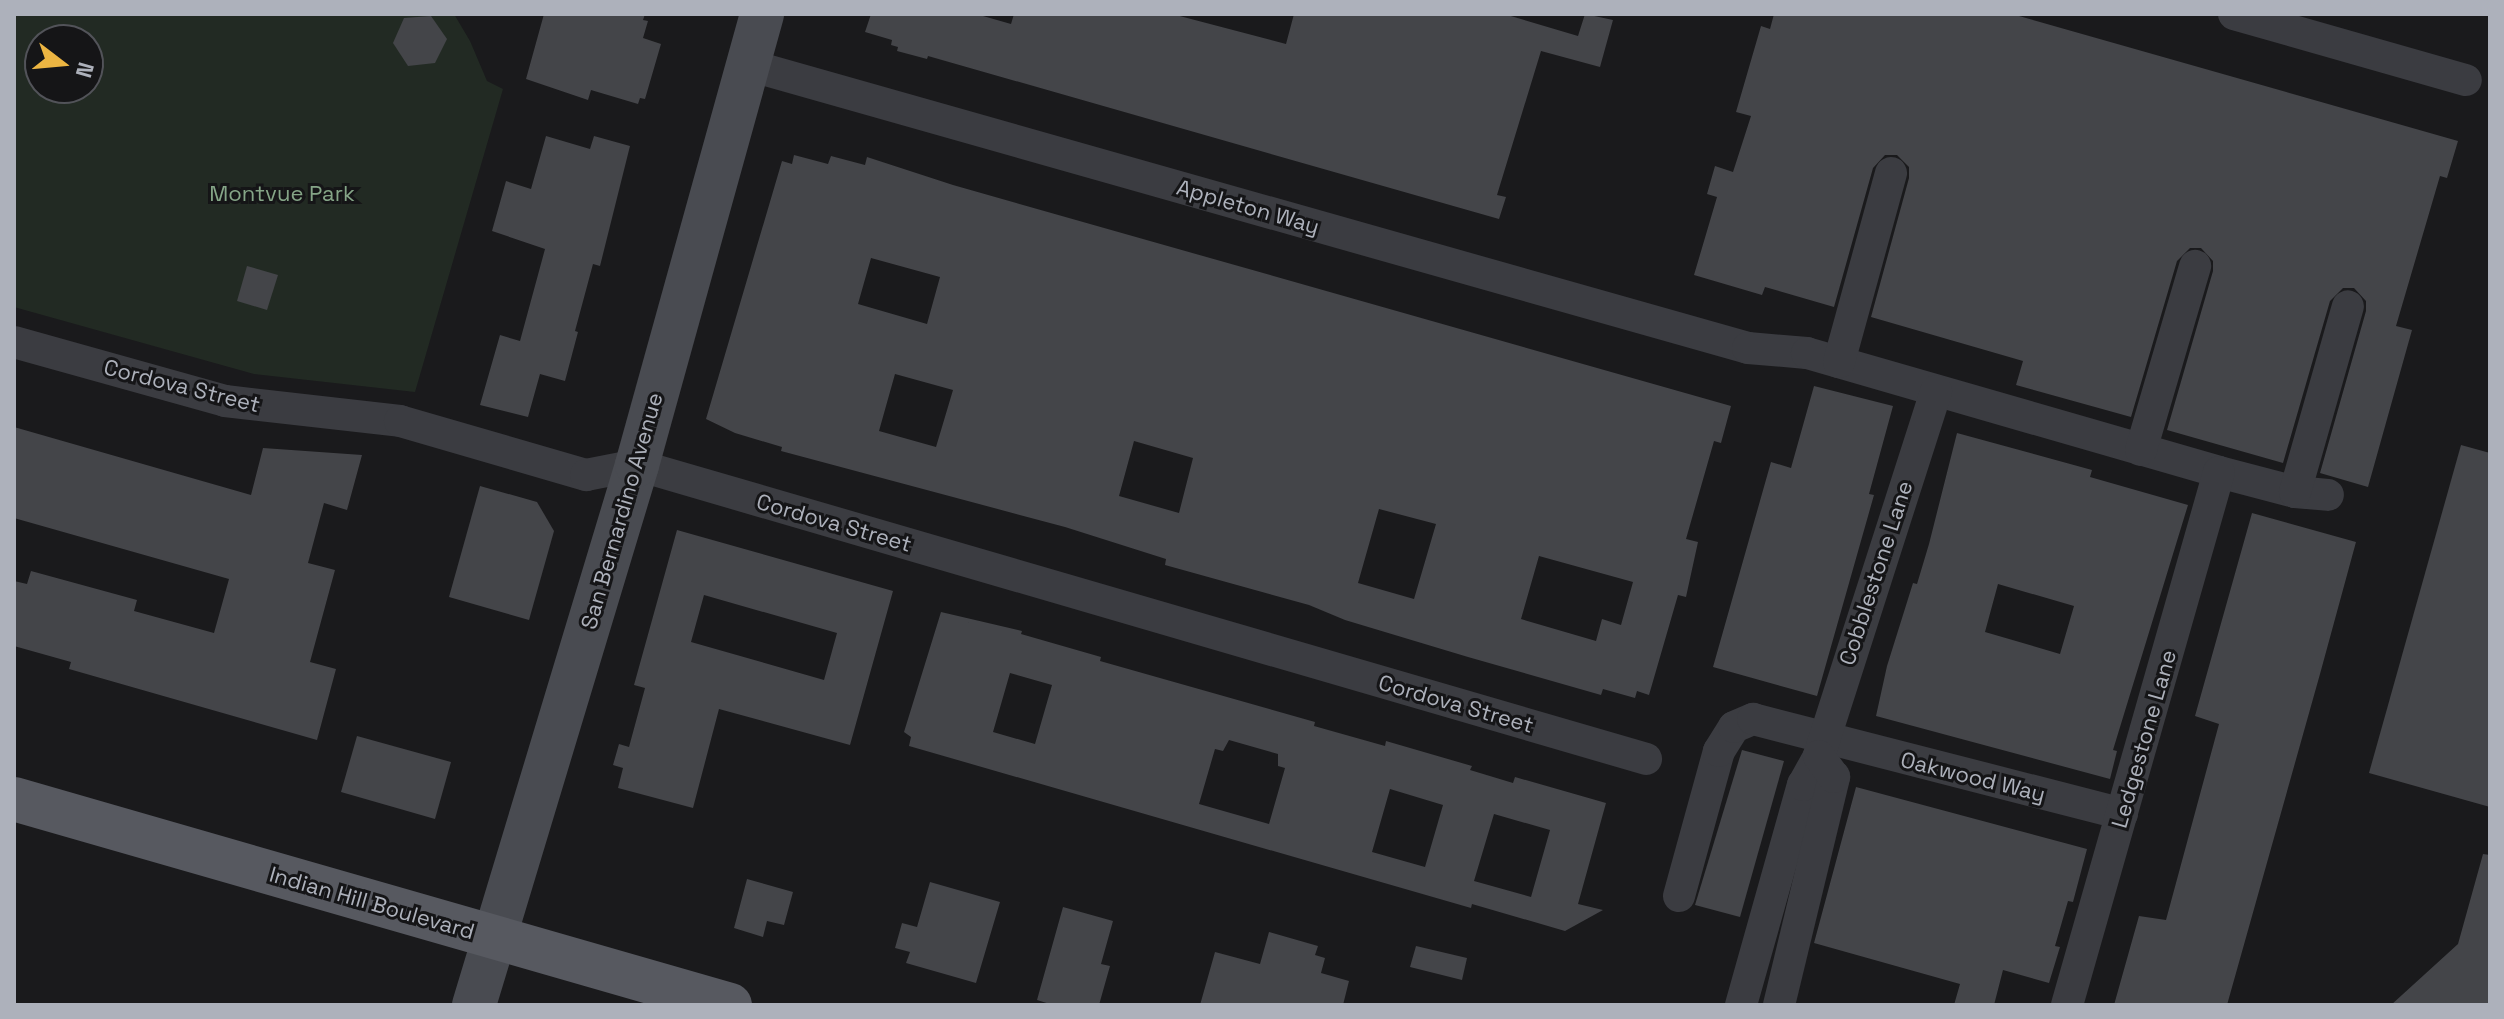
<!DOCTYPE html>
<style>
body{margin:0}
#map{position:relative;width:2504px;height:1019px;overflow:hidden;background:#1a1a1c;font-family:"Space Grotesk",sans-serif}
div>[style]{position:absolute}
.green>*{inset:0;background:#222a23}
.building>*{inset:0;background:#444549}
.minor>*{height:32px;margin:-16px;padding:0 16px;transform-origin:16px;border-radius:16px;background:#3b3c41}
.secondary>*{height:44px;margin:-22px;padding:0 22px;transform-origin:22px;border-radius:22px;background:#494b51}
.primary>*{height:44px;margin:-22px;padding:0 22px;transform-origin:22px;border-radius:22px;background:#575960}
span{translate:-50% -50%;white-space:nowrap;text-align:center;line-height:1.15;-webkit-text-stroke:6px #151517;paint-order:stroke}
.park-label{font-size:22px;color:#85a587}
.street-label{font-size:22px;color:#adb1bb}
.frame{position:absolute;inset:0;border:16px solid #adb1bb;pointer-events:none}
.north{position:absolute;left:24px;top:24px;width:80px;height:80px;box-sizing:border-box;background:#151517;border:2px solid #525359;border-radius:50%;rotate:106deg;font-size:22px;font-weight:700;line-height:32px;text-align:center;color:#adb1bb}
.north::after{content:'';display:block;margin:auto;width:28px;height:36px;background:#ecb542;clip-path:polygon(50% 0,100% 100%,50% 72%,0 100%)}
</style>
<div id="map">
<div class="green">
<div style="clip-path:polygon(evenodd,14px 14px,454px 14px,470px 41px,487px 81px,503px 89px,415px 392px,254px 374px,14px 307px,14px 14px,40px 40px,88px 40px,88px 88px,40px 88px,40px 40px)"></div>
</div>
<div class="building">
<div style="clip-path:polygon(544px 14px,645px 14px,643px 20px,648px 21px,643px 38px,661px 44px,645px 99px,640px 98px,638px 104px,591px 90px,588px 100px,526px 79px)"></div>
<div style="clip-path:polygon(871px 14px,976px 14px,1011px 24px,1014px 14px,1172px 14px,1286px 44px,1294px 14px,1504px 14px,1578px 36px,1585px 14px,1613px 20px,1600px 67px,1541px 51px,1497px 195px,1506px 197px,1499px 219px,928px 56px,927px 59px,897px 51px,898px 47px,891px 45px,892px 40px,865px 32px)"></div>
<div style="clip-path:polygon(1774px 14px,2012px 14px,2458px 141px,2447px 178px,2440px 176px,2396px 326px,2412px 330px,2368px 487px,2320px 473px,2366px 311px,2366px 301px,2354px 288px,2343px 288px,2330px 301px,2283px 463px,2167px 430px,2213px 271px,2213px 261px,2201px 248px,2190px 248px,2177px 261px,2131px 417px,2016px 385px,2023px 361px,1871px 317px,1909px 178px,1909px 167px,1897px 155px,1885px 155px,1873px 168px,1834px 307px,1765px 287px,1762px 295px,1694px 275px,1717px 197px,1707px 194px,1715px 166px,1733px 172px,1751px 116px,1736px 112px,1761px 26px,1770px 29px)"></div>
<div style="clip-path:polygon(431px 16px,447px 39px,435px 63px,408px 66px,393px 43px,404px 18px)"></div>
<div style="clip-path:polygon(546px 136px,590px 149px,594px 136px,630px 146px,600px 266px,593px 264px,575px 331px,578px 332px,565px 381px,540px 374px,528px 417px,480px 405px,500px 335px,520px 341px,545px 249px,492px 231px,506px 181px,531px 189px)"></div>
<div style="clip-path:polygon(evenodd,794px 155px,828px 164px,831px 156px,865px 165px,867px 157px,953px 185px,1731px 406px,1721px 443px,1714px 441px,1686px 539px,1698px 542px,1686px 597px,1678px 595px,1649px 695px,1637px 691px,1635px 698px,1603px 689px,1601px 695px,1468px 657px,1345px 620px,1309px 605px,1165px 565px,1166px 559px,1065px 527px,781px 451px,782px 447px,735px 433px,706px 419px,782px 161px,792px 164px,794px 155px,871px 258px,940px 277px,927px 324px,858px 304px,871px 258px,794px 155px,895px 374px,953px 390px,936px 447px,879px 431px,895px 374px,794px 155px,1134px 441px,1193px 458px,1179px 513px,1119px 496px,1134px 441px,794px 155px,1379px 509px,1436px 524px,1414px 599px,1358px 583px,1379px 509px,794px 155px,1539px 556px,1633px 582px,1621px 625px,1602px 619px,1596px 641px,1521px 619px,1539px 556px)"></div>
<div style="clip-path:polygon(247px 266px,278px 275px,267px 310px,237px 301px)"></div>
<div style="clip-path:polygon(1814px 386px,1893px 406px,1869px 494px,1874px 495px,1817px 696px,1713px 667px,1771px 462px,1791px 468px)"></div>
<div style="clip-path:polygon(14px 427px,251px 495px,263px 448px,362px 455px,347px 510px,324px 503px,308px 563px,335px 570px,310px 662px,336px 669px,317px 740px,69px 669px,71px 662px,14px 646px,14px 581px,27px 584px,31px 571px,137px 600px,134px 611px,214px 633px,229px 579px,14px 518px)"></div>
<div style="clip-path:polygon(evenodd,1957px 433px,2092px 470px,2090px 477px,2188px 505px,2113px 750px,2117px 751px,2110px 779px,1876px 716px,1887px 666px,1913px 583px,1917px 584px,1929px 544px,1957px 433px,1998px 584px,2074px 606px,2060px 654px,1985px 632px,1998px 584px)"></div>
<div style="clip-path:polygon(2461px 445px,2490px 453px,2490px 807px,2369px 773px)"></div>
<div style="clip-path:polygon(480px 486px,537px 502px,554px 531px,529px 620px,449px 597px)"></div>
<div style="clip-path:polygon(2252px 513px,2356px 542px,2320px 674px,2227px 1005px,2114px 1005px,2139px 916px,2166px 920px,2219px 724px,2195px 716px)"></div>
<div style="clip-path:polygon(evenodd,677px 530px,893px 591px,850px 745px,719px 709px,693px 808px,618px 788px,623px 768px,613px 765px,619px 744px,629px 747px,645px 688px,634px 685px,677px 530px,704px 595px,837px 633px,824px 680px,691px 642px,704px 595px)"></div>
<div style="clip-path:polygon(evenodd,941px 612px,1022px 631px,1021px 634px,1101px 657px,1100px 661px,1315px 722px,1314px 726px,1385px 746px,1386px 741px,1472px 766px,1470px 770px,1513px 783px,1515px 777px,1606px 803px,1578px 904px,1603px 910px,1565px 931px,1472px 904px,1471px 908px,909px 746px,911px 737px,904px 732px,941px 612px,1010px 673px,1052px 685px,1035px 744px,993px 732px,1010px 673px,941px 612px,1229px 740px,1278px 754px,1278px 766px,1285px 768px,1269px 824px,1199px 804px,1215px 749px,1223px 751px,1229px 740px,941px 612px,1390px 789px,1443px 805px,1425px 867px,1372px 852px,1390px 789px,941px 612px,1494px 814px,1550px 830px,1531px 897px,1474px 881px,1494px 814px)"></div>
<div style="clip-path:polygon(357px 736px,451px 762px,435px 819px,341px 792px)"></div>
<div style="clip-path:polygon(1742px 750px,1784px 761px,1740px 917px,1695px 905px)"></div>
<div style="clip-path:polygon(1856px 787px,2087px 849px,2073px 902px,2068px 901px,2055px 946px,2060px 947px,2049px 983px,2003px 970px,1994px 1005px,1954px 1005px,1960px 984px,1814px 943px)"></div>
<div style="clip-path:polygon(2483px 854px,2490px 855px,2490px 1005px,2391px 1005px,2458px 944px)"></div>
<div style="clip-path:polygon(747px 879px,793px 892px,784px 925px,767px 921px,763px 937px,734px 928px)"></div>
<div style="clip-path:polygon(930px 882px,1000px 902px,976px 983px,906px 963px,910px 952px,895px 948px,902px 923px,917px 927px)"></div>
<div style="clip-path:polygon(1063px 907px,1113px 921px,1101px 964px,1110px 966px,1099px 1005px,1053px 1005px,1037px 1000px)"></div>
<div style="clip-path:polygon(1269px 932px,1318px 946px,1315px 955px,1325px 958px,1321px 973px,1349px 981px,1343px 1005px,1200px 1005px,1215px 952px,1260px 964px)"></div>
<div style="clip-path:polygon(1416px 946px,1467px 958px,1462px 980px,1410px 967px)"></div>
</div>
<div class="minor">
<div style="left:2234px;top:14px;width:241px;rotate:15.9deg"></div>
<div style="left:748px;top:65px;width:1039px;rotate:15.8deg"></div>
<div style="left:1748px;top:348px;width:59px;rotate:4.8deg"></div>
<div style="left:1807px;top:353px;width:429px;rotate:16.1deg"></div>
<div style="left:2219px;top:472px;width:79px;rotate:14.7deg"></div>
<div style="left:2295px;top:492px;width:33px;rotate:5deg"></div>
<div style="left:14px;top:342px;width:219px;rotate:15.6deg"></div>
<div style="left:225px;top:401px;width:176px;rotate:6.5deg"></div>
<div style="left:400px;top:421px;width:194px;rotate:16.2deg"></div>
<div style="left:586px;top:475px;width:52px;rotate:-11.1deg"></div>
<div style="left:637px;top:465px;width:1051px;rotate:16.24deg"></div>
<div style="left:1839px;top:362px;width:196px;rotate:-74.6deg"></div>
<div style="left:2141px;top:450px;width:192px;rotate:-73.6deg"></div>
<div style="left:2295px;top:492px;width:193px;rotate:-74.1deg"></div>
<div style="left:1679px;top:896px;width:150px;rotate:-74.6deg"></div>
<div style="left:1719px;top:751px;width:28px;rotate:-58deg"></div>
<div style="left:1734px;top:727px;width:21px;rotate:-23deg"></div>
<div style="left:1753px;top:719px;width:381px;rotate:14.4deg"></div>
<div style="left:1741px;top:1005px;width:229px;rotate:-74.3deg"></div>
<div style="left:1803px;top:785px;width:33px;rotate:-61deg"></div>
<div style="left:1819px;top:756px;width:383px;rotate:-72.2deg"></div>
<div style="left:1779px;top:1005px;width:235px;rotate:-76.4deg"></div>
<div style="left:1834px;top:777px;width:26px;rotate:-126deg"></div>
<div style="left:2067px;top:1005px;width:554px;rotate:-74.08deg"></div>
</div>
<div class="secondary">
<div style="left:474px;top:1005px;width:564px;rotate:-73.2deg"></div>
<div style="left:637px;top:465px;width:468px;rotate:-74.5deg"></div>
</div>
<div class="primary">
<div style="left:14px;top:799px;width:745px;rotate:16.05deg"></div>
</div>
<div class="park-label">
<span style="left:282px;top:194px">Montvue Park</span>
</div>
<div class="street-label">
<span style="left:1248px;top:207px;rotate:16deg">Appleton Way</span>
<span style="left:182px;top:386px;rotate:14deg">Cordova Street</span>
<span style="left:622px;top:511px;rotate:-74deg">San Bernardino Avenue</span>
<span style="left:834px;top:523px;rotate:16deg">Cordova Street</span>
<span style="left:1876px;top:573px;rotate:-72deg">Cobblestone Lane</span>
<span style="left:1456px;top:704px;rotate:16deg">Cordova Street</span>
<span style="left:2144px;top:739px;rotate:-74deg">Ledgestone Lane</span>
<span style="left:1973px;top:777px;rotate:14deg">Oakwood Way</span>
<span style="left:372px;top:903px;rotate:16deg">Indian Hill Boulevard</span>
</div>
<div class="frame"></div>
<div class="north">N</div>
</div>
